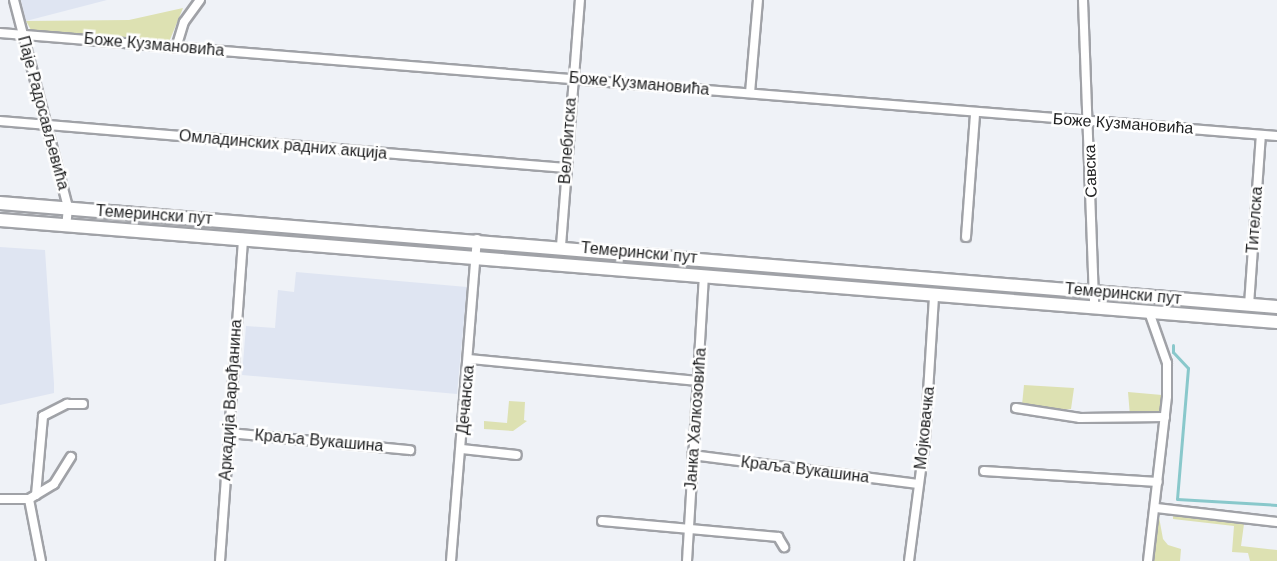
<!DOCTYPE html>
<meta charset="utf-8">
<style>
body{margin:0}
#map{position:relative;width:1277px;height:561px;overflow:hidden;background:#eff2f7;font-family:Arial,sans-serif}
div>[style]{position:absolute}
.built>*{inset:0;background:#dfe5f2}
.green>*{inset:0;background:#dde1b2}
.stream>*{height:3px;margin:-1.5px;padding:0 1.5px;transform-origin:1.5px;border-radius:1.5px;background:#89c8cb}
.roads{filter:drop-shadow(2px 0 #a0a2a7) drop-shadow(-2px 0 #a0a2a7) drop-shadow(0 2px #a0a2a7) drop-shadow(0 -2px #a0a2a7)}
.minor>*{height:8px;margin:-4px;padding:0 4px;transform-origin:4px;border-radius:4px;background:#fff}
.secondary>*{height:12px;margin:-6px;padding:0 6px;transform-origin:6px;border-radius:6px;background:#fff}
span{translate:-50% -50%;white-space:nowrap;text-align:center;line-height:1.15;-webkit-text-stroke:5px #fff;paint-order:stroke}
.street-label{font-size:16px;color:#1e1f20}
</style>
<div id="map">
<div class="built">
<div style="clip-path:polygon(21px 0,107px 0,26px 21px)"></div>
<div style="clip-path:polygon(0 247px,45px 250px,54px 384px,54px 393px,0 405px)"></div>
<div style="clip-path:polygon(296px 272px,467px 287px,457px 394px,242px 375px,246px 326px,275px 328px,278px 290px,294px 292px)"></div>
</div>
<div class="green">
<div style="clip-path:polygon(183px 8px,169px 42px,31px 30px,26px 21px,129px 20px)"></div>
<div style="clip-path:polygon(1024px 385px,1074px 388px,1071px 409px,1055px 411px,1022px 405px)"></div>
<div style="clip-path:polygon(1128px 392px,1162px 395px,1161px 411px,1130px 416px)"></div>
<div style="clip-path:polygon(509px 401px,525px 402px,524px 420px,527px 421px,513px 431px,484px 429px,484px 421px,507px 423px)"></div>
<div style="clip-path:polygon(1173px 516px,1244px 524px,1241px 546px,1277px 550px,1277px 561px,1250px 561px,1248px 553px,1232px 552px,1234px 526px,1173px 519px)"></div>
<div style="clip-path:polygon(1159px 517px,1163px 539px,1168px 545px,1181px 549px,1180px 561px,1153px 561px)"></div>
</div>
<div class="stream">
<div style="left:1173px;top:345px;width:7px;rotate:90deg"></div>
<div style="left:1173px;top:352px;width:22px;rotate:47deg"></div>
<div style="left:1188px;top:368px;width:131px;rotate:94.8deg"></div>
<div style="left:1177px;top:499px;width:100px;rotate:3.4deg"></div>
</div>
<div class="roads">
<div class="minor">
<div style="left:14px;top:0;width:215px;rotate:75.4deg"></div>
<div style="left:68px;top:208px;width:18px;rotate:96deg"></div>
<div style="left:1083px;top:0;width:307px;rotate:87.9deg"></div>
<div style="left:0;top:33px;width:1281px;rotate:4.61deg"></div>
<div style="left:176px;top:48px;width:27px;rotate:-73deg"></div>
<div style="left:184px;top:22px;width:27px;rotate:-54deg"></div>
<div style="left:750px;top:93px;width:93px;rotate:-85.1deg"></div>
<div style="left:0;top:121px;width:568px;rotate:4.75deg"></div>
<div style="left:966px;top:237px;width:124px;rotate:-85.8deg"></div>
<div style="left:561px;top:246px;width:247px;rotate:-85.6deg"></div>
<div style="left:1249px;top:305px;width:170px;rotate:-86deg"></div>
<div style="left:470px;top:359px;width:230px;rotate:5.5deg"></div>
<div style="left:1016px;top:408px;width:65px;rotate:8.9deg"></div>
<div style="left:1080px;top:418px;width:85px;rotate:-0.7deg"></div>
<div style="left:229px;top:433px;width:182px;rotate:5.4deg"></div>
<div style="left:462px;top:449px;width:55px;rotate:6.2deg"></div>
<div style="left:692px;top:455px;width:228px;rotate:7.3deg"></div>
<div style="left:984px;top:471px;width:174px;rotate:3.6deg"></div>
<div style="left:36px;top:495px;width:79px;rotate:-84.9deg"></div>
<div style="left:43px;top:416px;width:27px;rotate:-27deg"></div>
<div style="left:67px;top:404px;width:16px"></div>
<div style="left:0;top:499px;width:29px"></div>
<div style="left:1156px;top:508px;width:122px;rotate:6.6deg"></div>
<div style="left:602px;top:521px;width:177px;rotate:5.2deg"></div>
<div style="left:778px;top:537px;width:12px;rotate:59deg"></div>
<div style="left:41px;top:561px;width:63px;rotate:-101deg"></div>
<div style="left:29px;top:499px;width:29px;rotate:-31deg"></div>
<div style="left:54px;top:484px;width:32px;rotate:-58deg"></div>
<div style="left:220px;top:561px;width:324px;rotate:-85.9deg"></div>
<div style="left:451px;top:561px;width:323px;rotate:-85.4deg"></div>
<div style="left:687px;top:561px;width:285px;rotate:-86.6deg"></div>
<div style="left:909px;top:561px;width:122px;rotate:-82.5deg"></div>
<div style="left:925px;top:440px;width:145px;rotate:-86.4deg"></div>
<div style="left:1148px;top:561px;width:166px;rotate:-83.4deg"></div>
<div style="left:1167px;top:396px;width:33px;rotate:-90deg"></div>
<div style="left:1167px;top:363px;width:54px;rotate:-109.4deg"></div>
</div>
<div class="secondary">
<div style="left:0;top:203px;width:1281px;rotate:4.66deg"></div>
<div style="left:0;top:220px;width:1281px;rotate:4.57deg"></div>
</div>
</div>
<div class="street-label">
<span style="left:154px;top:45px;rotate:5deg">Боже Кузмановића</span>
<span style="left:639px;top:84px;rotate:5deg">Боже Кузмановића</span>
<span style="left:43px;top:113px;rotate:75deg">Паје Радосављевића</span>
<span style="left:1123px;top:124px;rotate:4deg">Боже Кузмановића</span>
<span style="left:568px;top:141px;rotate:-86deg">Велебитска</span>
<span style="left:283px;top:145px;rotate:5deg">Омладинских радних акција</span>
<span style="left:1091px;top:171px;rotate:-92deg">Савска</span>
<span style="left:154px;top:215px;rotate:4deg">Темерински пут</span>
<span style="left:1255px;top:220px;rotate:-86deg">Тителска</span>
<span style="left:639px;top:253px;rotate:5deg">Темерински пут</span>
<span style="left:1123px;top:294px;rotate:5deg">Темерински пут</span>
<span style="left:231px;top:400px;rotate:-86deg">Аркадија Варађанина</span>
<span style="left:466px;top:400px;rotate:-85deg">Дечанска</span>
<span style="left:696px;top:419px;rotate:-86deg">Јанка Халкозовића</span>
<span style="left:925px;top:428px;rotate:-84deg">Мојковачка</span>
<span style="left:319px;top:441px;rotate:5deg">Краља Вукашина</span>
<span style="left:805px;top:470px;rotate:7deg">Краља Вукашина</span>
</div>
</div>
